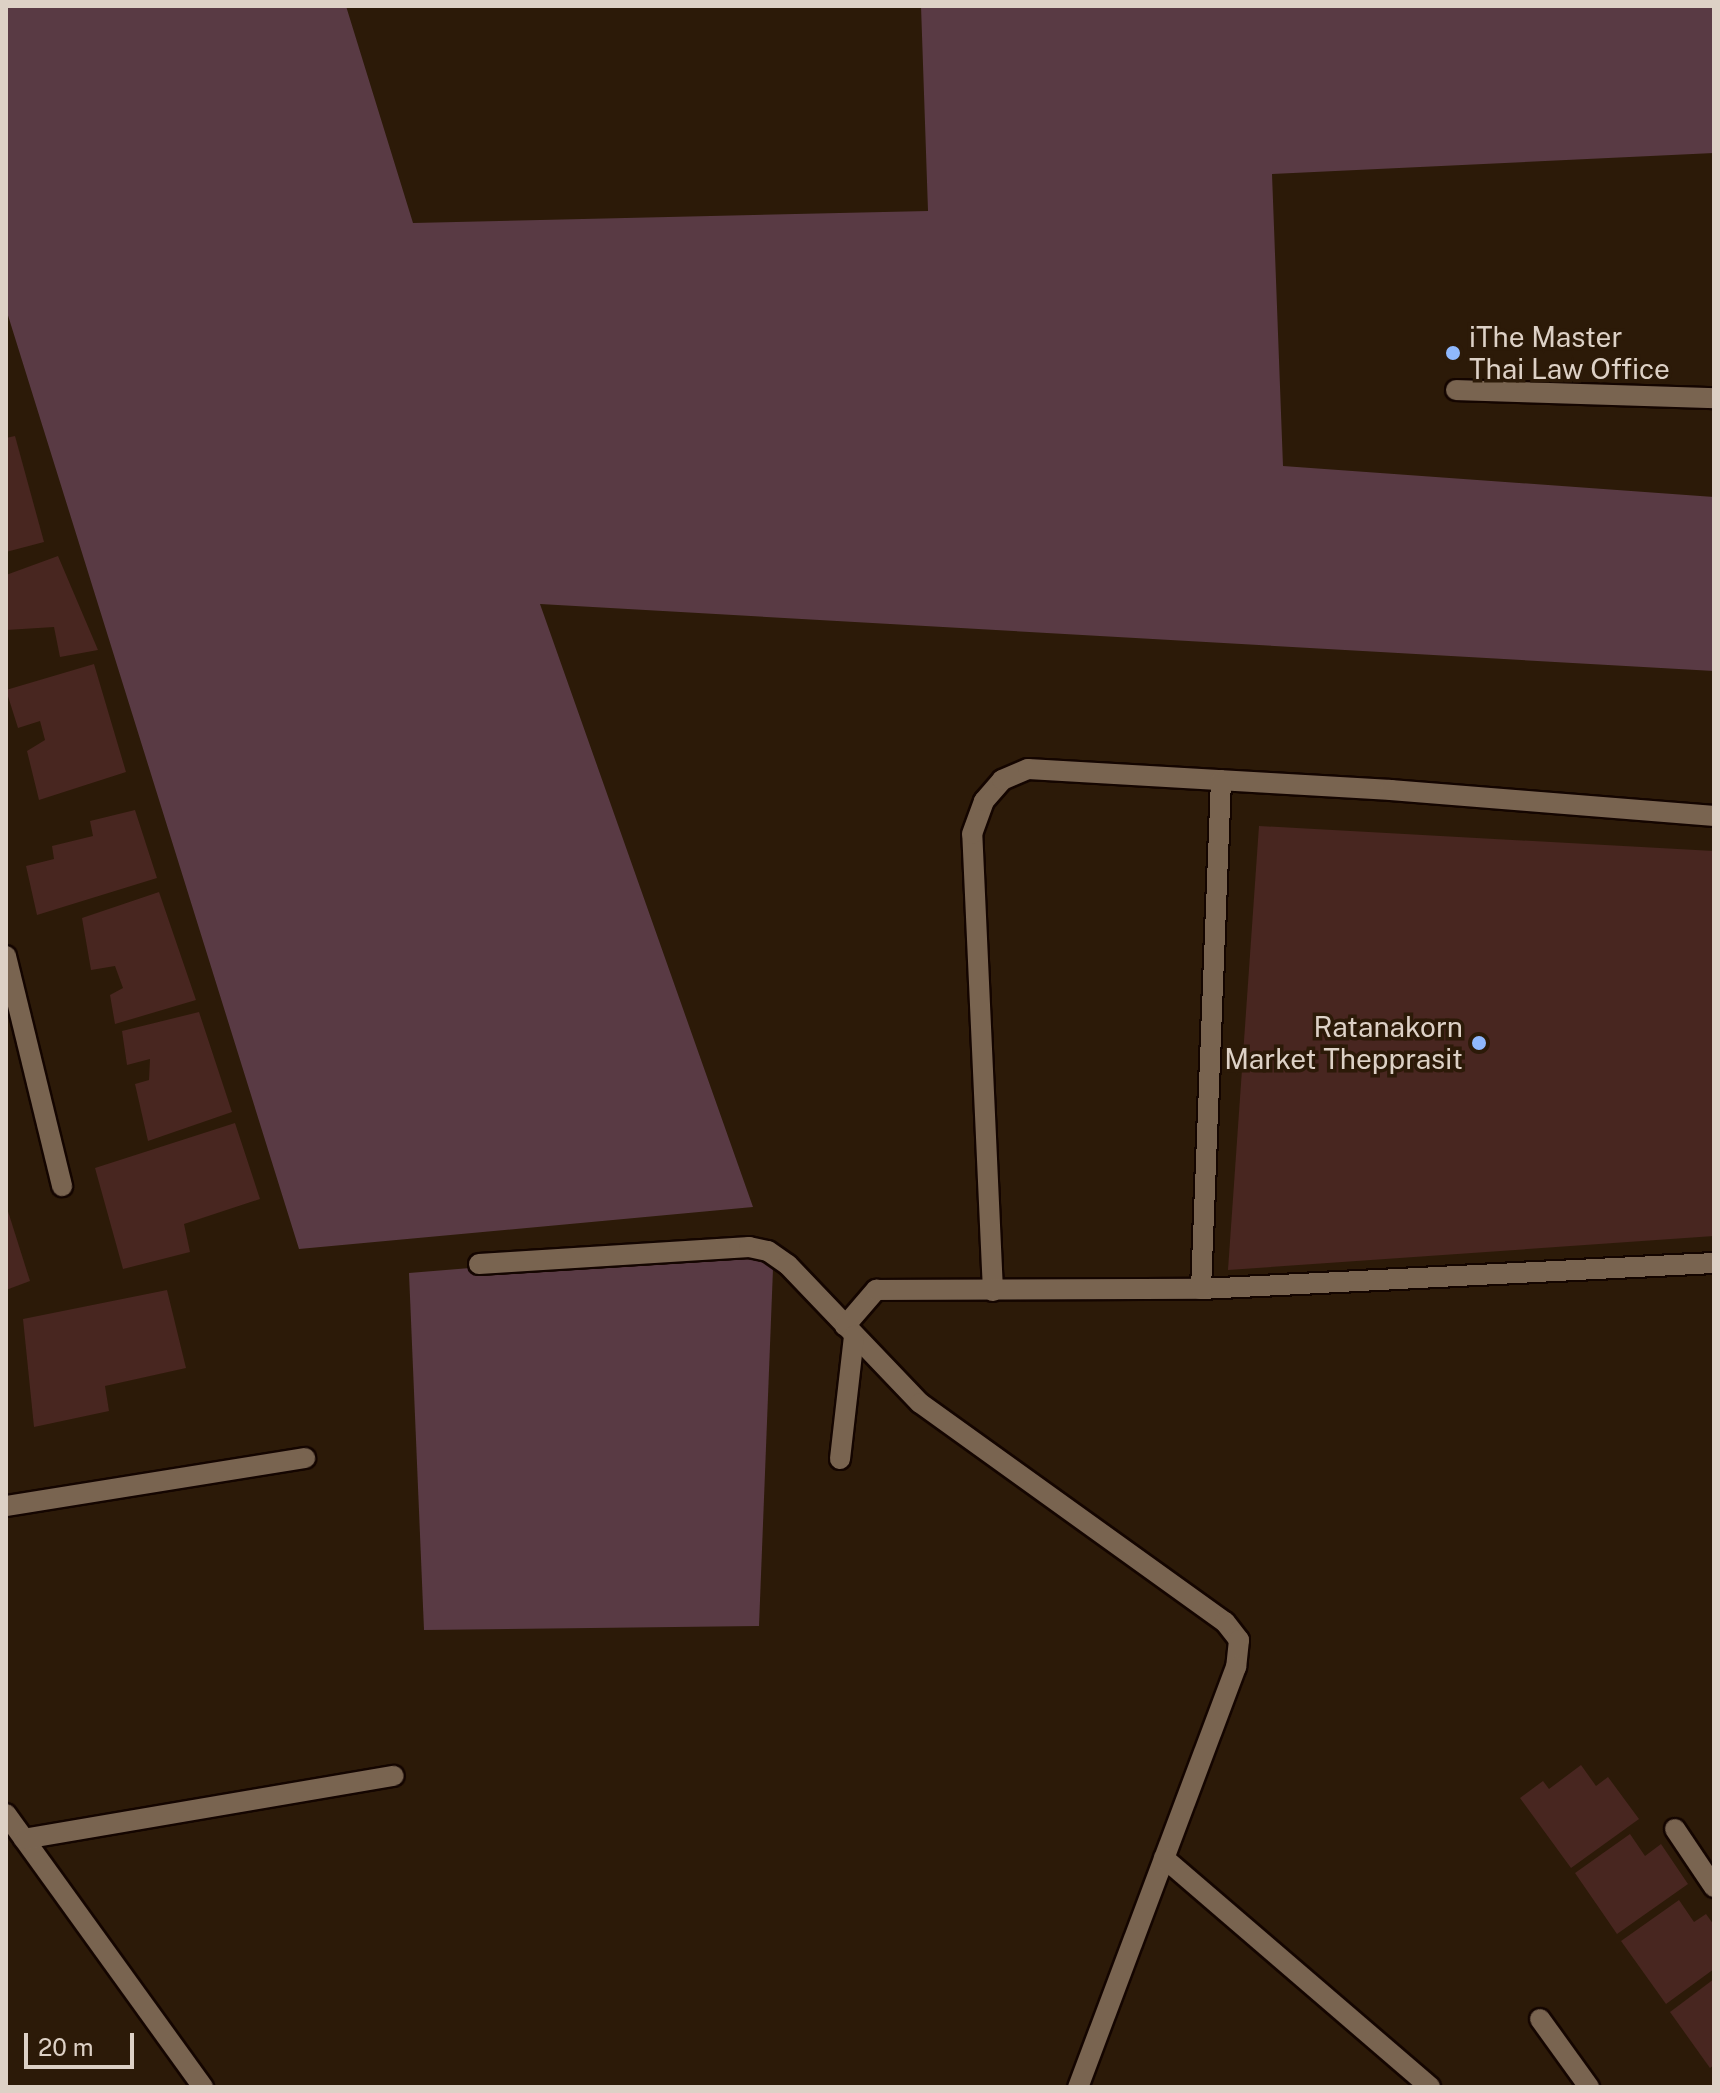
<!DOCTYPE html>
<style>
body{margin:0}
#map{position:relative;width:1720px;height:2093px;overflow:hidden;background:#2c1a08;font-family:"Public Sans",sans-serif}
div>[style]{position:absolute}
.green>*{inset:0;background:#593a44}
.building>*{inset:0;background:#482620}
.roads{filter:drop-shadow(2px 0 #140500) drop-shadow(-2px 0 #140500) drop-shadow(0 2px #140500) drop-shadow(0 -2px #140500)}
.minor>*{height:20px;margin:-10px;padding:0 10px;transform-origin:10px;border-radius:10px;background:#796450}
.dots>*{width:22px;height:22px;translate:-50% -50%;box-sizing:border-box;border:4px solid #2c1a08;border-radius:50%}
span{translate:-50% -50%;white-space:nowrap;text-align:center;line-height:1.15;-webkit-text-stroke:7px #2c1a08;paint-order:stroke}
.poi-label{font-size:28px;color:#ddd1c6}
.left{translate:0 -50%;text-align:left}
.right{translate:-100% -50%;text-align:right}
.frame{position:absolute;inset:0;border:8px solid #ddd1c6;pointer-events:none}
.scale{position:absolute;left:24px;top:2033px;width:110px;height:36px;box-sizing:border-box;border:4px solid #ddd1c6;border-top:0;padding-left:10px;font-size:24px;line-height:28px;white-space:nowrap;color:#ddd1c6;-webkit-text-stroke:6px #2c1a08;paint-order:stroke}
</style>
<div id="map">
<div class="green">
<div style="clip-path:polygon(6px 6px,346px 6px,413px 223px,928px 211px,921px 6px,1714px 6px,1714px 153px,1272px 174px,1283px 466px,1714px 497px,1714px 671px,540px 604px,753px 1207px,299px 1249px,6px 309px)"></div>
<div style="clip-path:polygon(774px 1243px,759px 1626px,424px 1630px,409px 1273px)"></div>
</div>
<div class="building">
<div style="clip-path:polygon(15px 436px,44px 542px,6px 552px,6px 438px)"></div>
<div style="clip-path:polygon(58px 556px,98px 650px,60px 657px,54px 627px,6px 630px,6px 575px)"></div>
<div style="clip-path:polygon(94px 664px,126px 772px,39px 800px,27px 751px,45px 740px,40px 721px,18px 728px,6px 690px)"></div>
<div style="clip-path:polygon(135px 810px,157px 878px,37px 915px,26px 866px,54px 859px,52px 846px,93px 836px,90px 821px)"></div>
<div style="clip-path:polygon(1259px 826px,1714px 851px,1714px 1236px,1228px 1270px)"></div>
<div style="clip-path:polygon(159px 892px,196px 1000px,115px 1024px,110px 995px,123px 988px,115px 966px,91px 970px,82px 918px)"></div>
<div style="clip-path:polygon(199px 1012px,232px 1112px,148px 1141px,135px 1084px,149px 1080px,150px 1059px,127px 1065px,122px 1031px)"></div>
<div style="clip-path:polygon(235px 1123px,260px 1199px,184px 1224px,190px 1252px,123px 1269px,95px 1168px)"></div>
<div style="clip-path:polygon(6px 1205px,30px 1281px,6px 1290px)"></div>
<div style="clip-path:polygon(167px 1290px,186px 1368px,105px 1386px,109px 1411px,34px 1427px,23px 1319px)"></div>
<div style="clip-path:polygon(1581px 1765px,1596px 1786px,1608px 1777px,1639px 1819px,1571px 1868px,1520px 1798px,1543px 1781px,1549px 1789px)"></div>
<div style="clip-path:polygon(1630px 1834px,1645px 1856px,1661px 1844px,1688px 1884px,1617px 1934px,1575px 1873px)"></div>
<div style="clip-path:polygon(1679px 1900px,1694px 1922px,1706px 1914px,1714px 1925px,1714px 1969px,1666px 2004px,1621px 1941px)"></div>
<div style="clip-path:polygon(1714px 1979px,1714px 2065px,1710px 2068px,1670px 2012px)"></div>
</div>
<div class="roads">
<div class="minor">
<div style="left:1456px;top:390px;width:258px;rotate:1.8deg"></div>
<div style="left:6px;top:956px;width:237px;rotate:76.3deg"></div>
<div style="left:479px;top:1264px;width:271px;rotate:-3.6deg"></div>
<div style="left:749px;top:1247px;width:19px;rotate:12deg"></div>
<div style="left:768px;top:1251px;width:24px;rotate:35deg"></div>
<div style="left:788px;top:1265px;width:191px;rotate:46.3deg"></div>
<div style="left:920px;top:1403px;width:375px;rotate:35.7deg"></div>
<div style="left:1225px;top:1622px;width:23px;rotate:52deg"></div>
<div style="left:1239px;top:1640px;width:27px;rotate:96deg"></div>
<div style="left:1236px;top:1667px;width:449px;rotate:110.6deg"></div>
<div style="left:1201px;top:1289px;width:514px;rotate:-2.9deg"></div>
<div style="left:993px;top:1291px;width:457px;rotate:-92.6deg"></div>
<div style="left:972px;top:834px;width:35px;rotate:-70deg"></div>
<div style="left:984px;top:801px;width:28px;rotate:-49deg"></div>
<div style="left:1002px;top:780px;width:28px;rotate:-23deg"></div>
<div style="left:1028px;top:769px;width:364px;rotate:3.3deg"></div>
<div style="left:1391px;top:790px;width:324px;rotate:4.6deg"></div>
<div style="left:845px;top:1326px;width:48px;rotate:-49.3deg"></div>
<div style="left:876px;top:1290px;width:325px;rotate:-0.2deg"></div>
<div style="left:1201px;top:1289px;width:509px;rotate:-87.75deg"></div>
<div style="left:840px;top:1459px;width:124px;rotate:-83.5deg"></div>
<div style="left:6px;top:1506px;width:303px;rotate:-9.1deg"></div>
<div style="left:6px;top:1814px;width:337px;rotate:54.2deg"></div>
<div style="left:1675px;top:1829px;width:70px;rotate:56.1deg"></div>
<div style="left:24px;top:1839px;width:375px;rotate:-9.7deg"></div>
<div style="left:1164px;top:1858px;width:351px;rotate:40.7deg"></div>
<div style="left:1540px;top:2019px;width:84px;rotate:54.2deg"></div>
</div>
</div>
<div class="dots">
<div style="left:1453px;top:353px;background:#8fb8fd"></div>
<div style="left:1479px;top:1043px;background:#8fb8fd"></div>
</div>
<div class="poi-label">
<span class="left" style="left:1469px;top:353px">iThe Master<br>Thai Law Office</span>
<span class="right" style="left:1463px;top:1043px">Ratanakorn<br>Market Thepprasit</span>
</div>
<div class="frame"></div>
<div class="scale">20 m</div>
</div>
